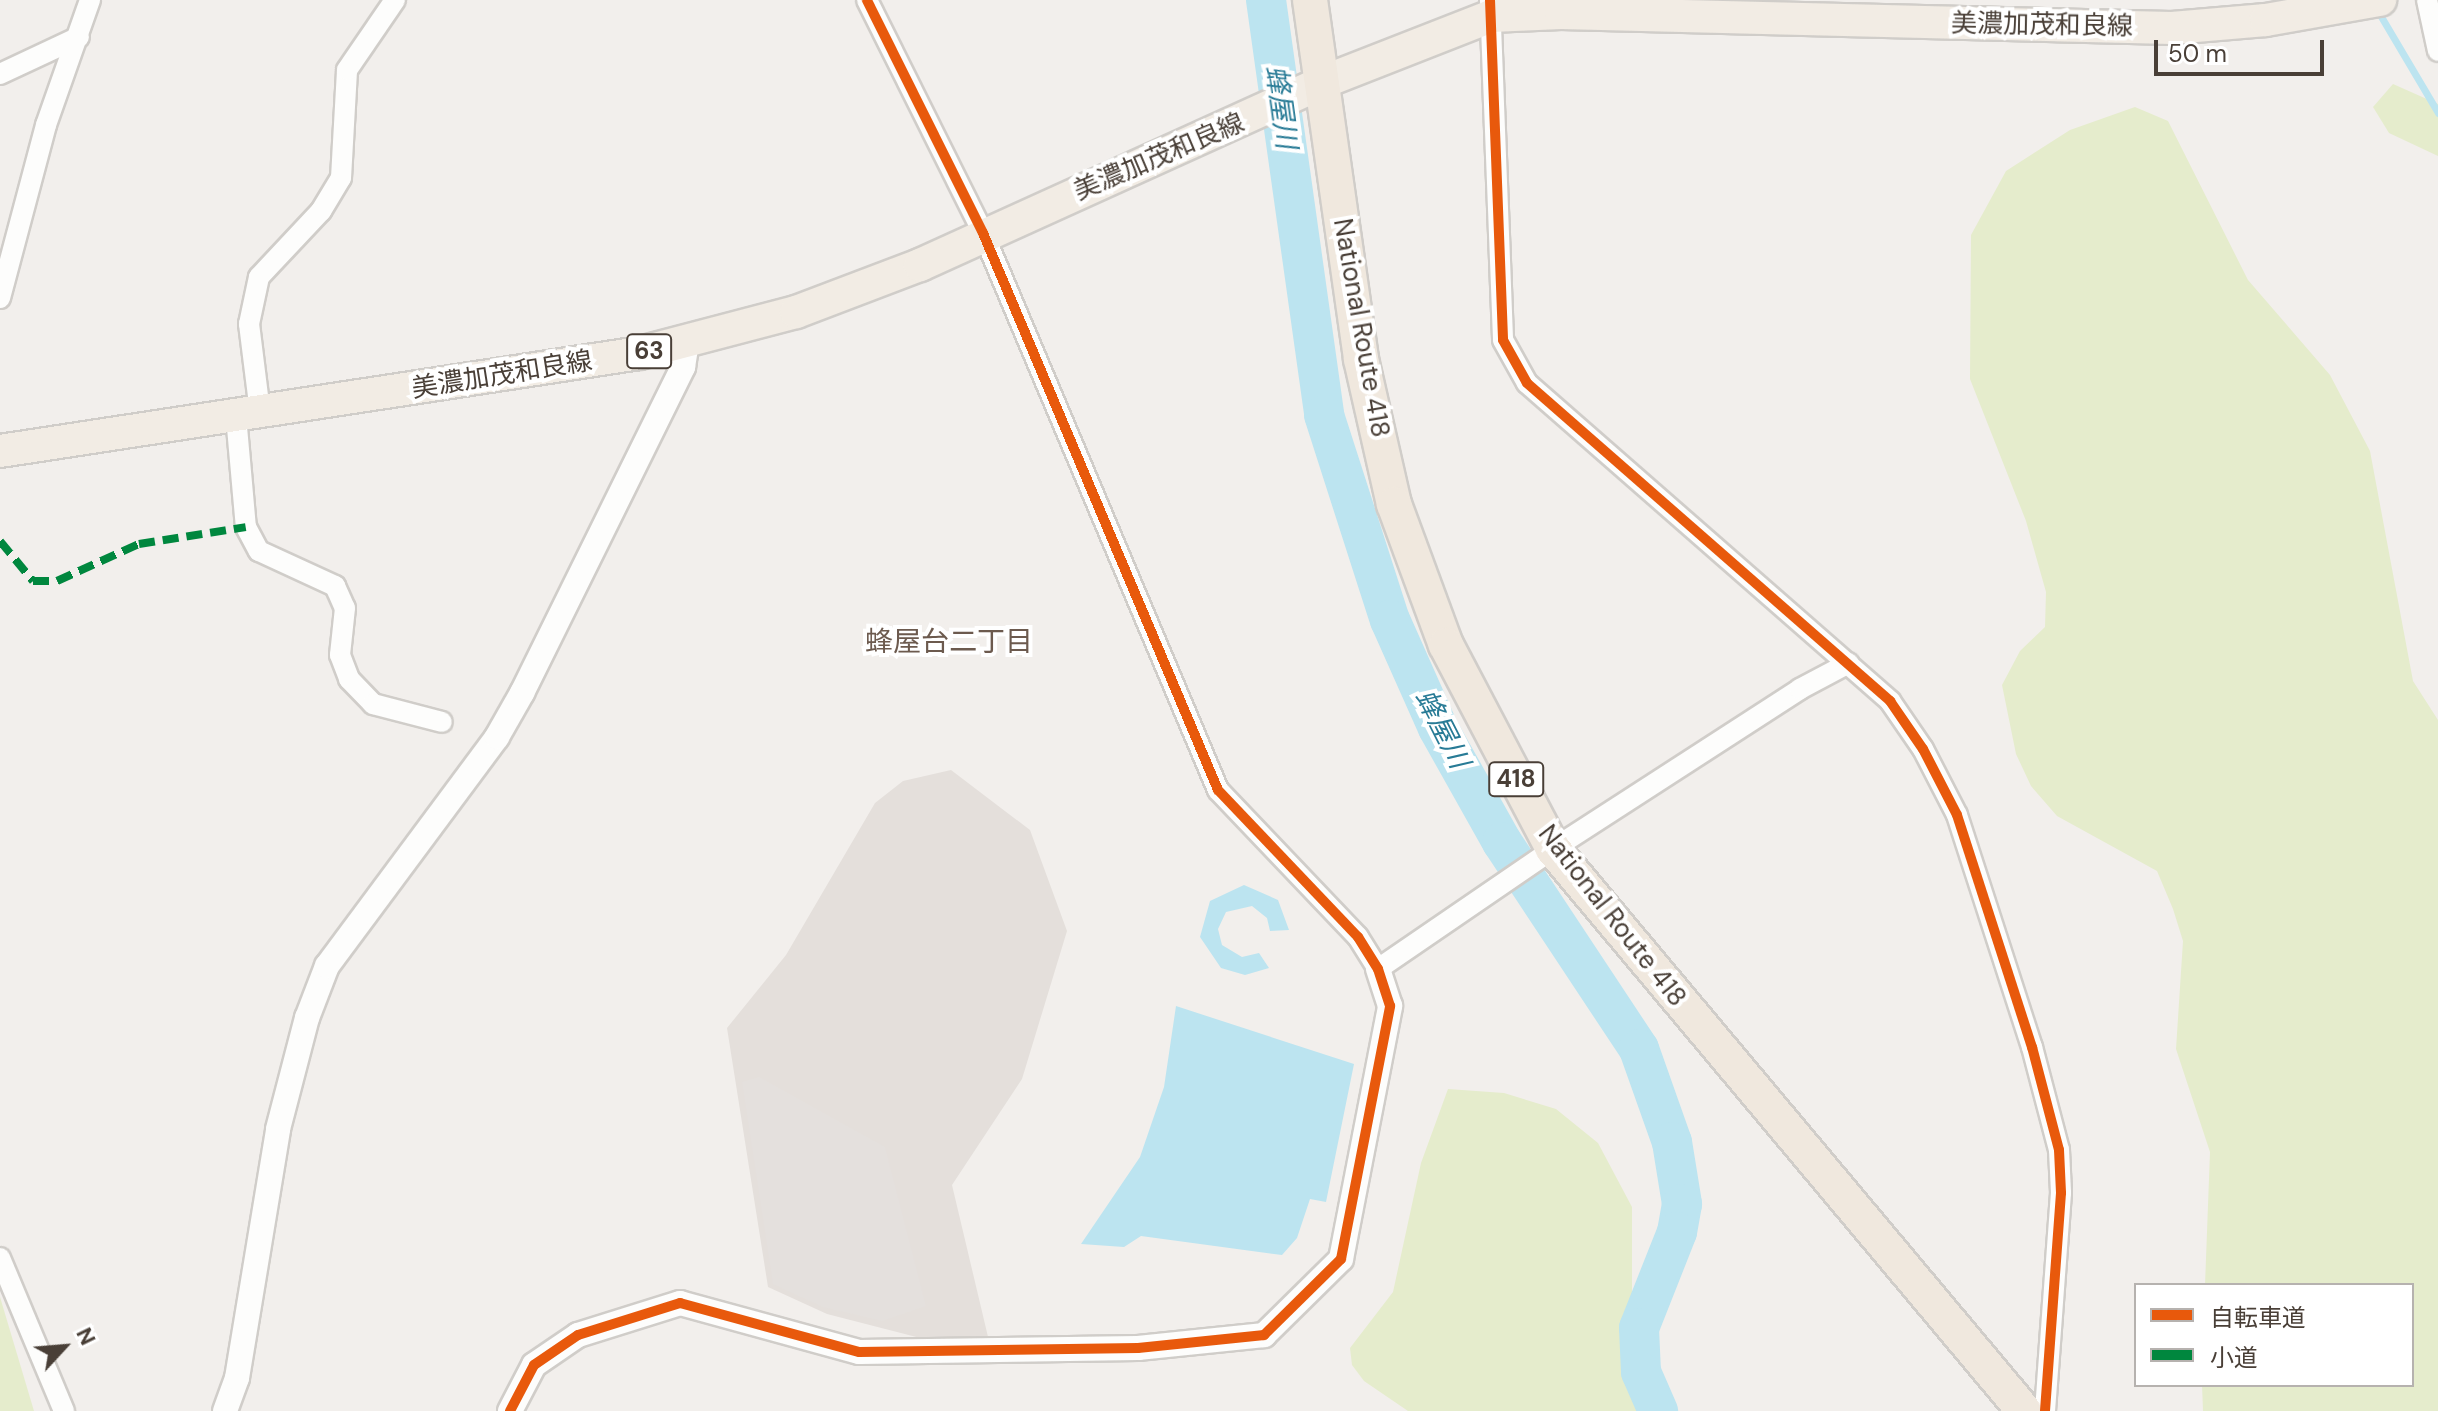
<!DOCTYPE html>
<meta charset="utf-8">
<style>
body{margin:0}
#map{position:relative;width:2438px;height:1411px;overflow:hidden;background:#f2efec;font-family:"DM Sans","Noto Sans JP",sans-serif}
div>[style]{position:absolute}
.industrial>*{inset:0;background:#e4dfdb}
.green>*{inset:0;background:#e5eccc}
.parking>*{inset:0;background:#e4e0dd}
.water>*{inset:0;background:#bce4f0}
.stream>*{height:7px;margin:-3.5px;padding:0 3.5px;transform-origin:3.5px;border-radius:3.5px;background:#bce4f0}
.river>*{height:40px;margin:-20px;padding:0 20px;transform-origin:20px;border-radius:20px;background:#bce4f0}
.roads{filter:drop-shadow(2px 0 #d0cdc9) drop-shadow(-2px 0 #d0cdc9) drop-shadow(0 2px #d0cdc9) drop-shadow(0 -2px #d0cdc9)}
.minor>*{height:20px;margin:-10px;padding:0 10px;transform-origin:10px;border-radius:10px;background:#fdfdfc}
.tertiary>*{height:24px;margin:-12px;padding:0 12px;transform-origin:12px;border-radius:12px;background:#fdfdfc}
.primary>*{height:32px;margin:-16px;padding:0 16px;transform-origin:16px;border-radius:16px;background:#f2ece4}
.trunk>*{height:34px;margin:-17px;padding:0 17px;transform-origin:17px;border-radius:17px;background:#f0e8de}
.quiet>*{height:8px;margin-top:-4px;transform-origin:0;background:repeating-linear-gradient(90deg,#00873e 0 16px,transparent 0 24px)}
.cycleway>*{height:10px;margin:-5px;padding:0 5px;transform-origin:5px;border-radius:5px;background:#e8590c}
span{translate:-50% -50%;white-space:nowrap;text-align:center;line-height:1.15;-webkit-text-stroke:8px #fff;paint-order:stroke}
.shield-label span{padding:2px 6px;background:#fff;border:2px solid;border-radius:6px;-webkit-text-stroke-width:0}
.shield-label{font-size:24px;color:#493f37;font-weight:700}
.street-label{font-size:26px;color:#493f37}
.water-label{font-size:28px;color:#287b96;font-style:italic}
.neighbourhood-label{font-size:28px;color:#6c5a4e}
.legend{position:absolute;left:2134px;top:1283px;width:280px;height:104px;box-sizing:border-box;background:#fff;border:2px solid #b6b2af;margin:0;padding:10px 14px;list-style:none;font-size:24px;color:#493f37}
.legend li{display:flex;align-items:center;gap:16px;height:40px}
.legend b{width:40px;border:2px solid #b6b2af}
.north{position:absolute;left:24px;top:1307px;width:80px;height:80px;-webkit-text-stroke:6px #fff;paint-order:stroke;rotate:64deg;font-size:22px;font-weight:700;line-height:32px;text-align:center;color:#493f37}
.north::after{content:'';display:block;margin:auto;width:28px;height:36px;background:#493f37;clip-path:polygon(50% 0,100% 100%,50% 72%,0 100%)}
.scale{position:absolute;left:2154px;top:40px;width:170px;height:36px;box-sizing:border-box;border:4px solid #493f37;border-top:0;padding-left:10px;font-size:24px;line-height:28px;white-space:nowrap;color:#493f37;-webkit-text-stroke:6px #fff;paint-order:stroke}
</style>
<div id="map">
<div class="industrial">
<div style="clip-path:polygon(951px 770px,1030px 830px,1067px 931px,1022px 1079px,952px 1185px,989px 1341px,932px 1341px,827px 1314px,768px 1287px,727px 1028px,786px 955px,875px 803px,903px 781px)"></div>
</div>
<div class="green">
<div style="clip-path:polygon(2393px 84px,2438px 104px,2438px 156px,2389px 133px,2373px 107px)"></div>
<div style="clip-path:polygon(2135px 107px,2168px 121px,2248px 280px,2330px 375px,2370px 451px,2413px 681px,2438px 720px,2438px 1411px,2203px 1411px,2202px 1385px,2412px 1385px,2412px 1285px,2205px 1285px,2210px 1152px,2176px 1049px,2183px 941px,2173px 909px,2157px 871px,2057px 816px,2031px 786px,2016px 754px,2002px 685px,2020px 651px,2045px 627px,2046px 592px,2026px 521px,1970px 379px,1971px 235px,2006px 171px,2070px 130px)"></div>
<div style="clip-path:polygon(1448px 1089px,1504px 1093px,1556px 1109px,1598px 1143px,1632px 1207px,1632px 1378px,1639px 1411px,1408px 1411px,1364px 1381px,1352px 1365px,1350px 1348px,1393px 1292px,1421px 1163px)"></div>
<div style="clip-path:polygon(0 1297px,34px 1411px,0 1411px)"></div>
</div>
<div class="parking">
<div style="clip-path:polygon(759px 1077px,885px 1147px,926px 1306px,882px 1321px,823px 1307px,773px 1284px,742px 1082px)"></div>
</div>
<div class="water">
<div style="clip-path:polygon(1244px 885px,1278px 900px,1289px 930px,1270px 931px,1267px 918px,1252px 906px,1226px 912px,1218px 929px,1222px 945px,1242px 957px,1259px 953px,1269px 968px,1245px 975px,1221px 968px,1200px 937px,1210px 901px)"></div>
<div style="clip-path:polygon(1176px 1006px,1354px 1064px,1326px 1202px,1310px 1199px,1297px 1238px,1282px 1255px,1141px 1236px,1124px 1247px,1081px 1244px,1140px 1157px,1164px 1087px)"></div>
</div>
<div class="stream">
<div style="left:2376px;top:8px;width:122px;rotate:59.4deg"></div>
</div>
<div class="river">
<div style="left:1266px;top:0;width:419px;rotate:82deg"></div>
<div style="left:1324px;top:415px;width:215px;rotate:72.2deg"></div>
<div style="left:1390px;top:620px;width:118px;rotate:66deg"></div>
<div style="left:1438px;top:728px;width:131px;rotate:60.7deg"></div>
<div style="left:1502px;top:842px;width:248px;rotate:56.5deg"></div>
<div style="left:1639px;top:1049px;width:99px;rotate:70.5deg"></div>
<div style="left:1672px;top:1142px;width:63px;rotate:80.8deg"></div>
<div style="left:1682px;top:1204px;width:28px;rotate:100deg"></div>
<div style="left:1677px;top:1232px;width:103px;rotate:111.6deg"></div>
<div style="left:1639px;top:1328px;width:44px;rotate:87.4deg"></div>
<div style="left:1641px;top:1372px;width:43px;rotate:66.4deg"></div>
</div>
<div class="roads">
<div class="minor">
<div style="left:867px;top:0;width:260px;rotate:63.5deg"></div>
<div style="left:983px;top:233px;width:605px;rotate:67.12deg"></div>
<div style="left:1218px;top:790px;width:203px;rotate:46.4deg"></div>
<div style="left:1358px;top:937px;width:38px;rotate:58deg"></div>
<div style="left:1378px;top:969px;width:212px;rotate:-34.4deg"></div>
<div style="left:1553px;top:849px;width:294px;rotate:-32.9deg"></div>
<div style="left:1800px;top:689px;width:55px;rotate:-28deg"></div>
<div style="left:1490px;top:0;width:340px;rotate:87.8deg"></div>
<div style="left:1503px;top:340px;width:49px;rotate:60.8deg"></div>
<div style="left:1527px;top:383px;width:483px;rotate:41.2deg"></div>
<div style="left:1890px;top:701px;width:58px;rotate:55.5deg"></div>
<div style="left:1923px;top:749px;width:74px;rotate:62.7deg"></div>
<div style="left:1957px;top:815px;width:244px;rotate:72.1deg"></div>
<div style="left:2032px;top:1047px;width:106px;rotate:75.3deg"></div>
<div style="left:2059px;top:1150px;width:43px;rotate:87.3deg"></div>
<div style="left:2061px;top:1193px;width:219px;rotate:94.2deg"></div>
<div style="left:2427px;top:0;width:52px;rotate:77.8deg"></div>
<div style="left:0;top:74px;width:87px;rotate:-25.1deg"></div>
<div style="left:0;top:298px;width:179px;rotate:-75.1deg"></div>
<div style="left:46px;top:125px;width:133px;rotate:-70.6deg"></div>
<div style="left:260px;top:412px;width:89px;rotate:-97.1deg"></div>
<div style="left:249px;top:324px;width:48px;rotate:-78deg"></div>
<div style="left:259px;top:277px;width:91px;rotate:-46.8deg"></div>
<div style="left:321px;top:211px;width:39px;rotate:-59deg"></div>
<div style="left:341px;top:178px;width:108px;rotate:-86.8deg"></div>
<div style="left:347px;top:70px;width:85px;rotate:-55.6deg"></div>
<div style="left:236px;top:416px;width:111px;rotate:84.9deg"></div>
<div style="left:246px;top:527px;width:27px;rotate:62deg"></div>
<div style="left:259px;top:551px;width:84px;rotate:24.7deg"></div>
<div style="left:335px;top:586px;width:24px;rotate:66deg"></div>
<div style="left:345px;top:608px;width:47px;rotate:96.1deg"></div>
<div style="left:340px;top:655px;width:26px;rotate:69deg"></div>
<div style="left:349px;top:679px;width:35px;rotate:46deg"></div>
<div style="left:373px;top:704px;width:71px;rotate:14.6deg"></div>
<div style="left:0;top:1258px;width:166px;rotate:67.3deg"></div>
</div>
<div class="tertiary">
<div style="left:225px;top:1411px;width:35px;rotate:-70deg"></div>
<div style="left:237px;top:1378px;width:252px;rotate:-80.6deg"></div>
<div style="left:278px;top:1129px;width:115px;rotate:-75.4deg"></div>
<div style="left:307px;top:1018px;width:56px;rotate:-69deg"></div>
<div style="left:327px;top:966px;width:285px;rotate:-53.4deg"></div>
<div style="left:497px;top:737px;width:51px;rotate:-60.4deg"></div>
<div style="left:522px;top:693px;width:364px;rotate:-63.7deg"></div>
<div style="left:683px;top:367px;width:26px;rotate:-81deg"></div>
<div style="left:510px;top:1411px;width:52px;rotate:-62.4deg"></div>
<div style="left:534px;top:1365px;width:53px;rotate:-34.3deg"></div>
<div style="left:578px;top:1335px;width:107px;rotate:-17.4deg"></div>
<div style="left:680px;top:1303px;width:186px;rotate:15.3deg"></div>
<div style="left:859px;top:1352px;width:279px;rotate:-0.8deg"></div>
<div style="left:1138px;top:1348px;width:127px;rotate:-5.9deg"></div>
<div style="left:1264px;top:1335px;width:108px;rotate:-44.6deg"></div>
<div style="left:1341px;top:1259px;width:258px;rotate:-79deg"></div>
<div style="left:1390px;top:1006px;width:39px;rotate:-108deg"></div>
</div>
<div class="primary">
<div style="left:0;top:451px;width:647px;rotate:-8.71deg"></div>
<div style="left:640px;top:353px;width:161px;rotate:-14.7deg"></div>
<div style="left:796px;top:312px;width:133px;rotate:-20.8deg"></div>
<div style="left:920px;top:265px;width:443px;rotate:-24.4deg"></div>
<div style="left:1323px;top:82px;width:180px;rotate:-21.4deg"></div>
<div style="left:1491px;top:16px;width:70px;rotate:-2.5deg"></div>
<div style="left:1561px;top:13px;width:611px;rotate:1.41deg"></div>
<div style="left:2172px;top:28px;width:94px;rotate:-4.9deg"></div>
<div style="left:2266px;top:20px;width:116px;rotate:-10deg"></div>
</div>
<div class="trunk">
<div style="left:1310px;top:0;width:363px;rotate:81.9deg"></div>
<div style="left:1361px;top:359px;width:149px;rotate:77.2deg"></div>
<div style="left:1394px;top:504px;width:150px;rotate:69.8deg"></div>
<div style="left:1446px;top:645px;width:230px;rotate:62.3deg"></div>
<div style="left:1553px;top:849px;width:733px;rotate:50.03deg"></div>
</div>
</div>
<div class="quiet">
<div style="left:0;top:541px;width:52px;rotate:50.5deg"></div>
<div style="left:33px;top:581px;width:24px"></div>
<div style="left:57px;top:581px;width:90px;rotate:-24.3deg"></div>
<div style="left:139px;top:544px;width:108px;rotate:-9deg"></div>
</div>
<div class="cycleway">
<div style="left:1490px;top:0;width:340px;rotate:87.8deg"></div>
<div style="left:1503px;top:340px;width:49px;rotate:60.8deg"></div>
<div style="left:1527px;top:383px;width:483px;rotate:41.2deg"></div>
<div style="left:1890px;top:701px;width:58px;rotate:55.5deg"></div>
<div style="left:1923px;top:749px;width:74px;rotate:62.7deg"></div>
<div style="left:1957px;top:815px;width:244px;rotate:72.1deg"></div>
<div style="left:2032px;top:1047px;width:106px;rotate:75.3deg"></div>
<div style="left:2059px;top:1150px;width:43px;rotate:87.3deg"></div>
<div style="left:2061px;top:1193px;width:219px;rotate:94.2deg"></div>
<div style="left:510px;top:1411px;width:52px;rotate:-62.4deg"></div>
<div style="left:534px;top:1365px;width:53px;rotate:-34.3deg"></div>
<div style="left:578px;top:1335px;width:107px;rotate:-17.4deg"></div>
<div style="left:680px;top:1303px;width:186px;rotate:15.3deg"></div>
<div style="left:859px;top:1352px;width:279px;rotate:-0.8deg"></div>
<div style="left:1138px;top:1348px;width:127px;rotate:-5.9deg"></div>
<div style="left:1264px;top:1335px;width:108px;rotate:-44.6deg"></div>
<div style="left:1341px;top:1259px;width:258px;rotate:-79deg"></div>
<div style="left:1390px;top:1006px;width:39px;rotate:-108deg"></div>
<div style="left:1378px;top:969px;width:38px;rotate:-122deg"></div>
<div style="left:1358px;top:937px;width:203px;rotate:-133.6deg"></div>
<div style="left:1218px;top:790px;width:605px;rotate:-112.88deg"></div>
<div style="left:983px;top:233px;width:260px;rotate:-116.5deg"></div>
</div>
<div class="shield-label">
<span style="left:649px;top:351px">63</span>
<span style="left:1516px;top:779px">418</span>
</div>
<div class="street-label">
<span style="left:2042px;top:25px;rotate:1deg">美濃加茂和良線</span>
<span style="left:1159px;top:157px;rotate:-23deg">美濃加茂和良線</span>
<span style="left:1361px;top:328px;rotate:80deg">National Route 418</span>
<span style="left:502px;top:375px;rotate:-9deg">美濃加茂和良線</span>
<span style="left:1612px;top:916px;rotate:52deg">National Route 418</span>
</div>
<div class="water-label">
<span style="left:1281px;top:107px;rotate:82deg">蜂屋川</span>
<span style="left:1442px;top:729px;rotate:63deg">蜂屋川</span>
</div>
<div class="neighbourhood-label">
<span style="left:949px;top:642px">蜂屋台二丁目</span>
</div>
<ul class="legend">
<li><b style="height:10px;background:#e8590c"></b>自転車道</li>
<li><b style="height:10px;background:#00873e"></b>小道</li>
</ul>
<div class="north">N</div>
<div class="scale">50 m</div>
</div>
